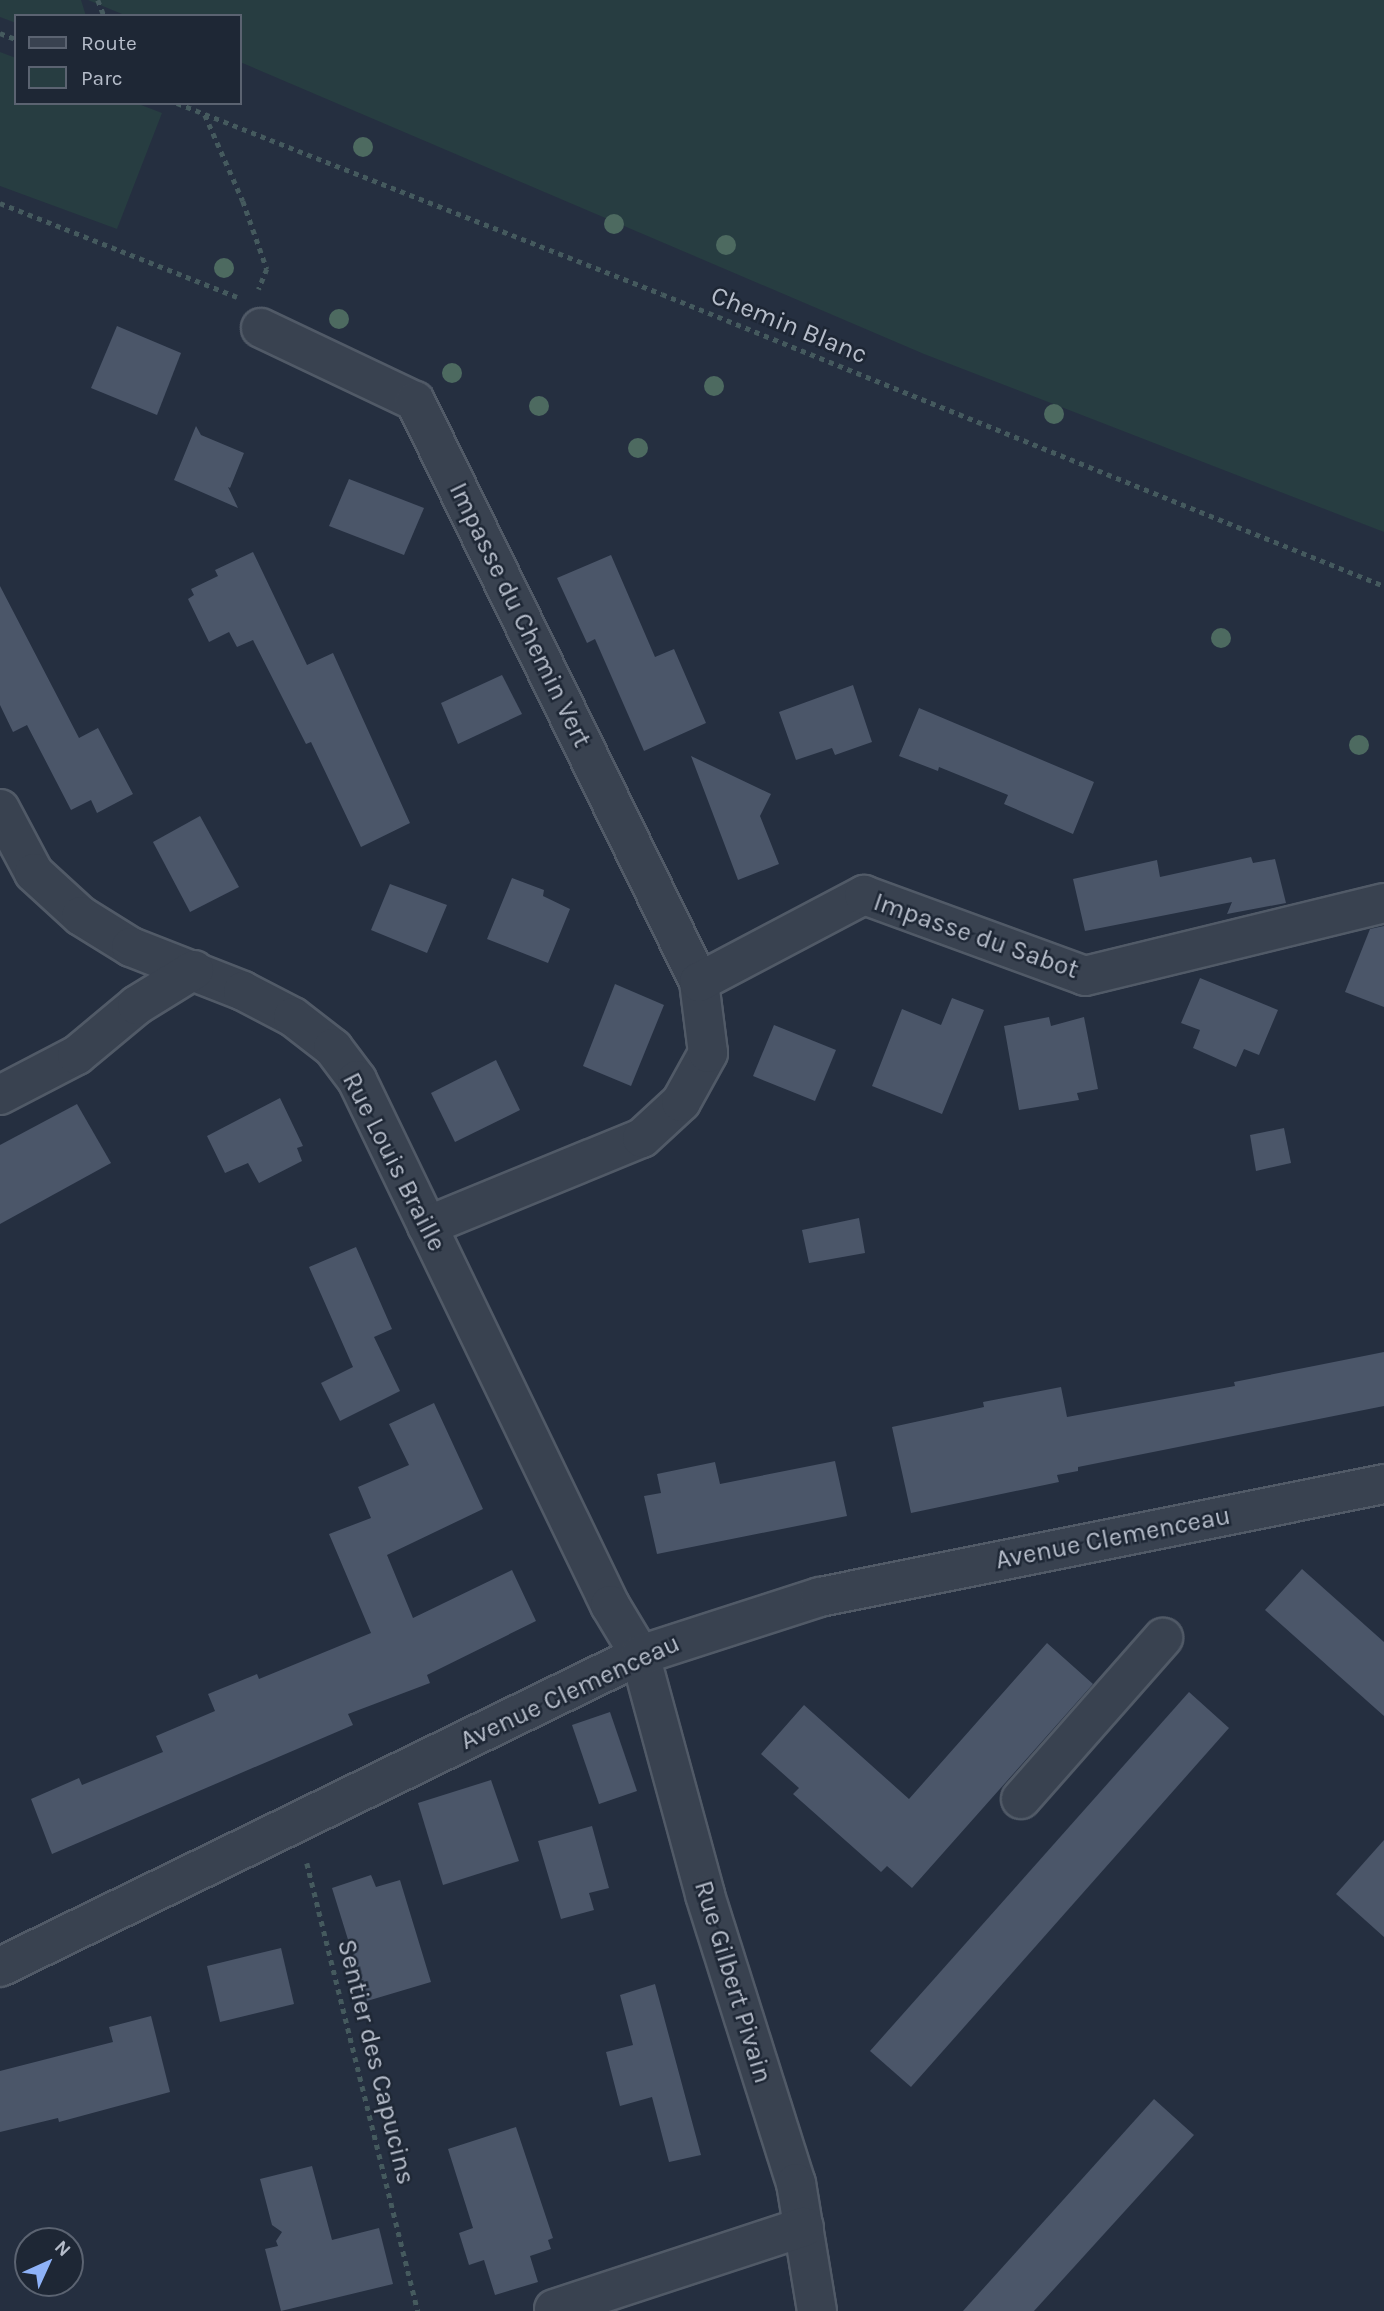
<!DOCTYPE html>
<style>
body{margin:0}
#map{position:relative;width:1384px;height:2311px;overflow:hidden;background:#252f40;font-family:Karla,sans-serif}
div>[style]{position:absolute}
.green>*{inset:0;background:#273d41}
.building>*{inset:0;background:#4b5669}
.path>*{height:4.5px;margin-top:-2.25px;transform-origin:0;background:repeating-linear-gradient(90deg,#455a5e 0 5px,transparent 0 10px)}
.roads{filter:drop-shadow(2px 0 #515a67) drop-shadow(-2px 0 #515a67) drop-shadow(0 2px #515a67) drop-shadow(0 -2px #515a67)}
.minor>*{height:38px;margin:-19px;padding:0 19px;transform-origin:19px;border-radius:19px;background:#394250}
.trees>*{width:20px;height:20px;margin:-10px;border-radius:50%;background:#4d6a60}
span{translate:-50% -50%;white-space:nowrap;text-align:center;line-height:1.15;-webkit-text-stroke:5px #1e2735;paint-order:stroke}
.street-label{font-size:26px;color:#b6bdca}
.legend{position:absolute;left:14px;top:14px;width:228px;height:91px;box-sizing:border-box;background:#1e2735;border:2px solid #5b6371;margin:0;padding:9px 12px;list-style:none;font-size:21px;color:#b6bdca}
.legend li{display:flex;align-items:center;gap:14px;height:35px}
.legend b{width:35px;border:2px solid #5b6371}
.north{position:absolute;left:14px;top:2227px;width:70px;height:70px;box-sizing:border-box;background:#1e2735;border:2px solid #5b6371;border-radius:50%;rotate:45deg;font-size:19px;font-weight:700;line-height:28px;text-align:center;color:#b6bdca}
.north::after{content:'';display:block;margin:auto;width:24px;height:32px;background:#8eb2f8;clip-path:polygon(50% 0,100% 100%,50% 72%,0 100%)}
</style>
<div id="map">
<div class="green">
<div style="clip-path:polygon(0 0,81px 0,86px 16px,16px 16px,16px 23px,0 17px)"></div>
<div style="clip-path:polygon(88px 0,1384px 0,1384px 532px,924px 354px,240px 62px,240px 16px,127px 16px)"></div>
<div style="clip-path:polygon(0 52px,16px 58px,16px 103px,136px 103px,162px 113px,117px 229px,0 186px)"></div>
</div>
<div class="building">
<div style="clip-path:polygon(117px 326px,181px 353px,157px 415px,91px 388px)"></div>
<div style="clip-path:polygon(196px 426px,201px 435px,244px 453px,230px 488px,228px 487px,238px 508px,174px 480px)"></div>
<div style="clip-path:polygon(349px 479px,424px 508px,404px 555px,329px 526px)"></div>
<div style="clip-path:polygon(253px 552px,307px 665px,333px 653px,410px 823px,361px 847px,311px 742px,306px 744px,253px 640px,237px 647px,229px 632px,209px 642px,188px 599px,194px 595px,191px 589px,218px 576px,215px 570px)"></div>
<div style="clip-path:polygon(611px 555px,655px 657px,674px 649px,706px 723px,644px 751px,595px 639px,587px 643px,557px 578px)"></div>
<div style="clip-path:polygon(0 586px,79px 738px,98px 728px,133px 794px,97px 813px,91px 800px,71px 810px,27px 725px,13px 732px,0 705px)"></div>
<div style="clip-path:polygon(502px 675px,522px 714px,458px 744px,441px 703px)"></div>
<div style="clip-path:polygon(853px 685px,872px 742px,835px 755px,832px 748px,796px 760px,779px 712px)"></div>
<div style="clip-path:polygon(919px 708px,1094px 782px,1073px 834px,1004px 804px,1008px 795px,939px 767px,938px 771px,899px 756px)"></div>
<div style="clip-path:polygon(691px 756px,771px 794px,760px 816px,779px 864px,738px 880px)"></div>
<div style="clip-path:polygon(200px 816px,239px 887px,190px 912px,153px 842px)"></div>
<div style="clip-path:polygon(1251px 857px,1253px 863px,1275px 859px,1286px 903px,1227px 914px,1232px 902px,1085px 931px,1073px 879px,1157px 860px,1160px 877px)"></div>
<div style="clip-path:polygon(512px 878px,544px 890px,543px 896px,570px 909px,548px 963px,487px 939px)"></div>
<div style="clip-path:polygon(390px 884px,447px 905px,427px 953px,371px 930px)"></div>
<div style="clip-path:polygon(1384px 926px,1384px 1007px,1345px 992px,1370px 929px)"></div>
<div style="clip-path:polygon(1200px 978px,1278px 1010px,1259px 1055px,1244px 1049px,1236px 1067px,1193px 1048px,1200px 1030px,1181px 1023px)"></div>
<div style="clip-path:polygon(615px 984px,664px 1005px,631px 1086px,583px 1066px)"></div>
<div style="clip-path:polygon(952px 998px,984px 1010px,942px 1114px,872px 1086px,902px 1009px,941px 1025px)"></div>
<div style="clip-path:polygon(1049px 1017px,1051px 1026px,1084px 1017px,1098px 1089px,1077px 1093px,1079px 1100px,1019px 1110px,1004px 1026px)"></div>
<div style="clip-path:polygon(774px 1025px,836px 1050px,815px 1101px,753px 1076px)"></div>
<div style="clip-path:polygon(496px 1060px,520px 1110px,455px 1142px,431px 1093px)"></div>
<div style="clip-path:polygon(280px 1098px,303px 1146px,297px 1148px,302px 1161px,259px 1183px,248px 1163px,225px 1173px,207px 1136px)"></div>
<div style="clip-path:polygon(77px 1104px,111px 1163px,0 1224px,0 1145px)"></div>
<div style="clip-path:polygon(1284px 1128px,1291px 1163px,1256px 1171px,1250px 1135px)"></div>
<div style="clip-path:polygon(859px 1218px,865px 1253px,809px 1263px,802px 1230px)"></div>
<div style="clip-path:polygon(356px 1247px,392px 1329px,374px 1337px,400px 1391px,340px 1421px,321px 1383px,353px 1367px,309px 1267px)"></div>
<div style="clip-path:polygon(1384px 1352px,1384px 1406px,1078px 1467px,1078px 1471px,1057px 1475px,1059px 1482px,911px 1513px,892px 1427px,984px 1407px,983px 1402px,1061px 1387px,1067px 1417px,1235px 1386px,1234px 1382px)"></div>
<div style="clip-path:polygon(434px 1403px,483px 1509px,387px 1555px,413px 1618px,512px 1570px,536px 1621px,427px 1675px,430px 1683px,348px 1714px,353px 1725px,52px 1854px,31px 1799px,79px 1778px,82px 1785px,163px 1752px,156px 1736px,215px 1711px,208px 1694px,257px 1674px,259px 1679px,371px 1633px,329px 1534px,371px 1518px,358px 1487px,409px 1465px,389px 1424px)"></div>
<div style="clip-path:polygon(835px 1461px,847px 1516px,657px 1554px,644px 1496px,661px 1493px,657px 1474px,715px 1462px,720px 1484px)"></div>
<div style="clip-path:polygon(1302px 1569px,1384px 1642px,1384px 1716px,1265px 1610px)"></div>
<div style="clip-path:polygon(1047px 1643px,1093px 1684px,912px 1888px,887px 1866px,881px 1872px,793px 1794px,799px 1788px,761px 1754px,804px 1705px,909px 1799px)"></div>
<div style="clip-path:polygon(1189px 1692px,1229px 1728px,911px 2087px,870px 2051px)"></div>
<div style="clip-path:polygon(610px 1712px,637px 1791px,599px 1804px,572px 1725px)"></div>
<div style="clip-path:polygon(491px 1780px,519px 1861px,443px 1885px,418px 1803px)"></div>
<div style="clip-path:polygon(592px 1826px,609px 1888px,589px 1893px,594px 1910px,561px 1919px,538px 1841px)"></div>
<div style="clip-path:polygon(1384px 1840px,1384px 1937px,1336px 1894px)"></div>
<div style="clip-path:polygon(371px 1875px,376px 1887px,400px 1880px,431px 1982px,367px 2001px,332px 1888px)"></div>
<div style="clip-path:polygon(281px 1948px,294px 2004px,220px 2022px,207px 1966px)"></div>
<div style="clip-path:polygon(655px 1984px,701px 2155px,669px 2162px,652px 2097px,620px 2106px,606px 2052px,633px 2045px,620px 1995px)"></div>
<div style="clip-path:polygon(151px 2016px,170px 2092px,59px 2122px,58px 2118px,0 2132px,0 2071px,113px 2042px,109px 2027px)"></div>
<div style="clip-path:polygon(1154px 2099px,1194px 2135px,1034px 2311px,963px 2311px)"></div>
<div style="clip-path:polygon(516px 2127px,553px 2238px,548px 2240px,551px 2249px,530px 2256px,538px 2282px,495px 2295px,484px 2260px,469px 2265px,459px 2233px,473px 2228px,448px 2149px)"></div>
<div style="clip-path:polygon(312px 2166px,332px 2240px,379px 2228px,393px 2284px,281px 2311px,265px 2249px,278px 2246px,276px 2241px,282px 2232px,272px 2225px,260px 2179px)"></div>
</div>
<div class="path">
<div style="left:98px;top:0;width:17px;rotate:69deg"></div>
<div style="left:0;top:33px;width:17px;rotate:21deg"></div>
<div style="left:177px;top:103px;width:521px;rotate:21.5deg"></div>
<div style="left:662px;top:294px;width:779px;rotate:22.02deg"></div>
<div style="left:205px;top:115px;width:94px;rotate:66.2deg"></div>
<div style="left:243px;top:201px;width:72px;rotate:70.6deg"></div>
<div style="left:267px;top:269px;width:22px;rotate:112deg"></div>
<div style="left:0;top:203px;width:255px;rotate:21.6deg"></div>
<div style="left:307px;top:1863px;width:462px;rotate:76.1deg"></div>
</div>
<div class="roads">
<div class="minor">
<div style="left:261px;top:328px;width:170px;rotate:25.4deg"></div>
<div style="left:415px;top:401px;width:647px;rotate:63.95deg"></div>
<div style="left:0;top:809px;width:72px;rotate:62deg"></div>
<div style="left:34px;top:873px;width:64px;rotate:42.5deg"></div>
<div style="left:81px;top:916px;width:59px;rotate:31.8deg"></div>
<div style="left:131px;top:947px;width:120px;rotate:21.4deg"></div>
<div style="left:243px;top:991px;width:56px;rotate:27.5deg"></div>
<div style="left:293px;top:1017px;width:51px;rotate:37.8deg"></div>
<div style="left:333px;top:1048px;width:40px;rotate:53deg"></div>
<div style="left:357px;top:1080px;width:583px;rotate:64.27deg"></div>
<div style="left:610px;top:1605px;width:58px;rotate:59deg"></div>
<div style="left:640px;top:1655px;width:249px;rotate:74.8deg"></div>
<div style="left:705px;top:1895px;width:302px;rotate:72.5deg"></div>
<div style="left:796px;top:2183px;width:130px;rotate:80.7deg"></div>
<div style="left:0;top:1095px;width:87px;rotate:-27.5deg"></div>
<div style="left:77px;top:1055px;width:78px;rotate:-39.8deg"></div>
<div style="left:137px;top:1005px;width:67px;rotate:-31.6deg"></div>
<div style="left:427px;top:1226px;width:232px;rotate:-22.3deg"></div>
<div style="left:642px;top:1138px;width:53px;rotate:-42.7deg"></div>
<div style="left:681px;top:1102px;width:56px;rotate:-61.1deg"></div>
<div style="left:708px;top:1053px;width:72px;rotate:-97.2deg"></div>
<div style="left:699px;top:982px;width:187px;rotate:-27.8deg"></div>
<div style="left:864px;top:895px;width:235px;rotate:20.1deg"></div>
<div style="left:1085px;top:976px;width:308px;rotate:-13.7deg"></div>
<div style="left:1021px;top:1799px;width:215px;rotate:-48.6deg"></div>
<div style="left:0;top:1967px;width:712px;rotate:-25.99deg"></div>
<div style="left:640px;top:1655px;width:189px;rotate:-17.9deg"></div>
<div style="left:820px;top:1597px;width:575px;rotate:-11.33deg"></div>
<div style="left:554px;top:2309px;width:263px;rotate:-18.2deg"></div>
</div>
</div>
<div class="trees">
<div style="left:363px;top:147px"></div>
<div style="left:614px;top:224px"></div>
<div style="left:726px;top:245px"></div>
<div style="left:224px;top:268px"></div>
<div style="left:339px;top:319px"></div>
<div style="left:452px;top:373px"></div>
<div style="left:714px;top:386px"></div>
<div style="left:539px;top:406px"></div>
<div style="left:1054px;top:414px"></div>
<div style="left:638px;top:448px"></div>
<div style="left:1221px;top:638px"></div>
<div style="left:1359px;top:745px"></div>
</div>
<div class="street-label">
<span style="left:789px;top:325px;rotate:22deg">Chemin Blanc</span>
<span style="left:520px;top:615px;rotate:64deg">Impasse du Chemin Vert</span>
<span style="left:976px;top:936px;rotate:19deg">Impasse du Sabot</span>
<span style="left:394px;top:1162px;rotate:63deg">Rue Louis Braille</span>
<span style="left:1113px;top:1538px;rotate:-11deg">Avenue Clemenceau</span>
<span style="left:570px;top:1692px;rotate:-25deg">Avenue Clemenceau</span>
<span style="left:733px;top:1982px;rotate:73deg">Rue Gilbert Pivain</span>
<span style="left:376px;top:2062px;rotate:76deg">Sentier des Capucins</span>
</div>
<ul class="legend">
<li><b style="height:9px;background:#394250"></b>Route</li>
<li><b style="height:19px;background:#273d41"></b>Parc</li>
</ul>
<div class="north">N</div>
</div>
